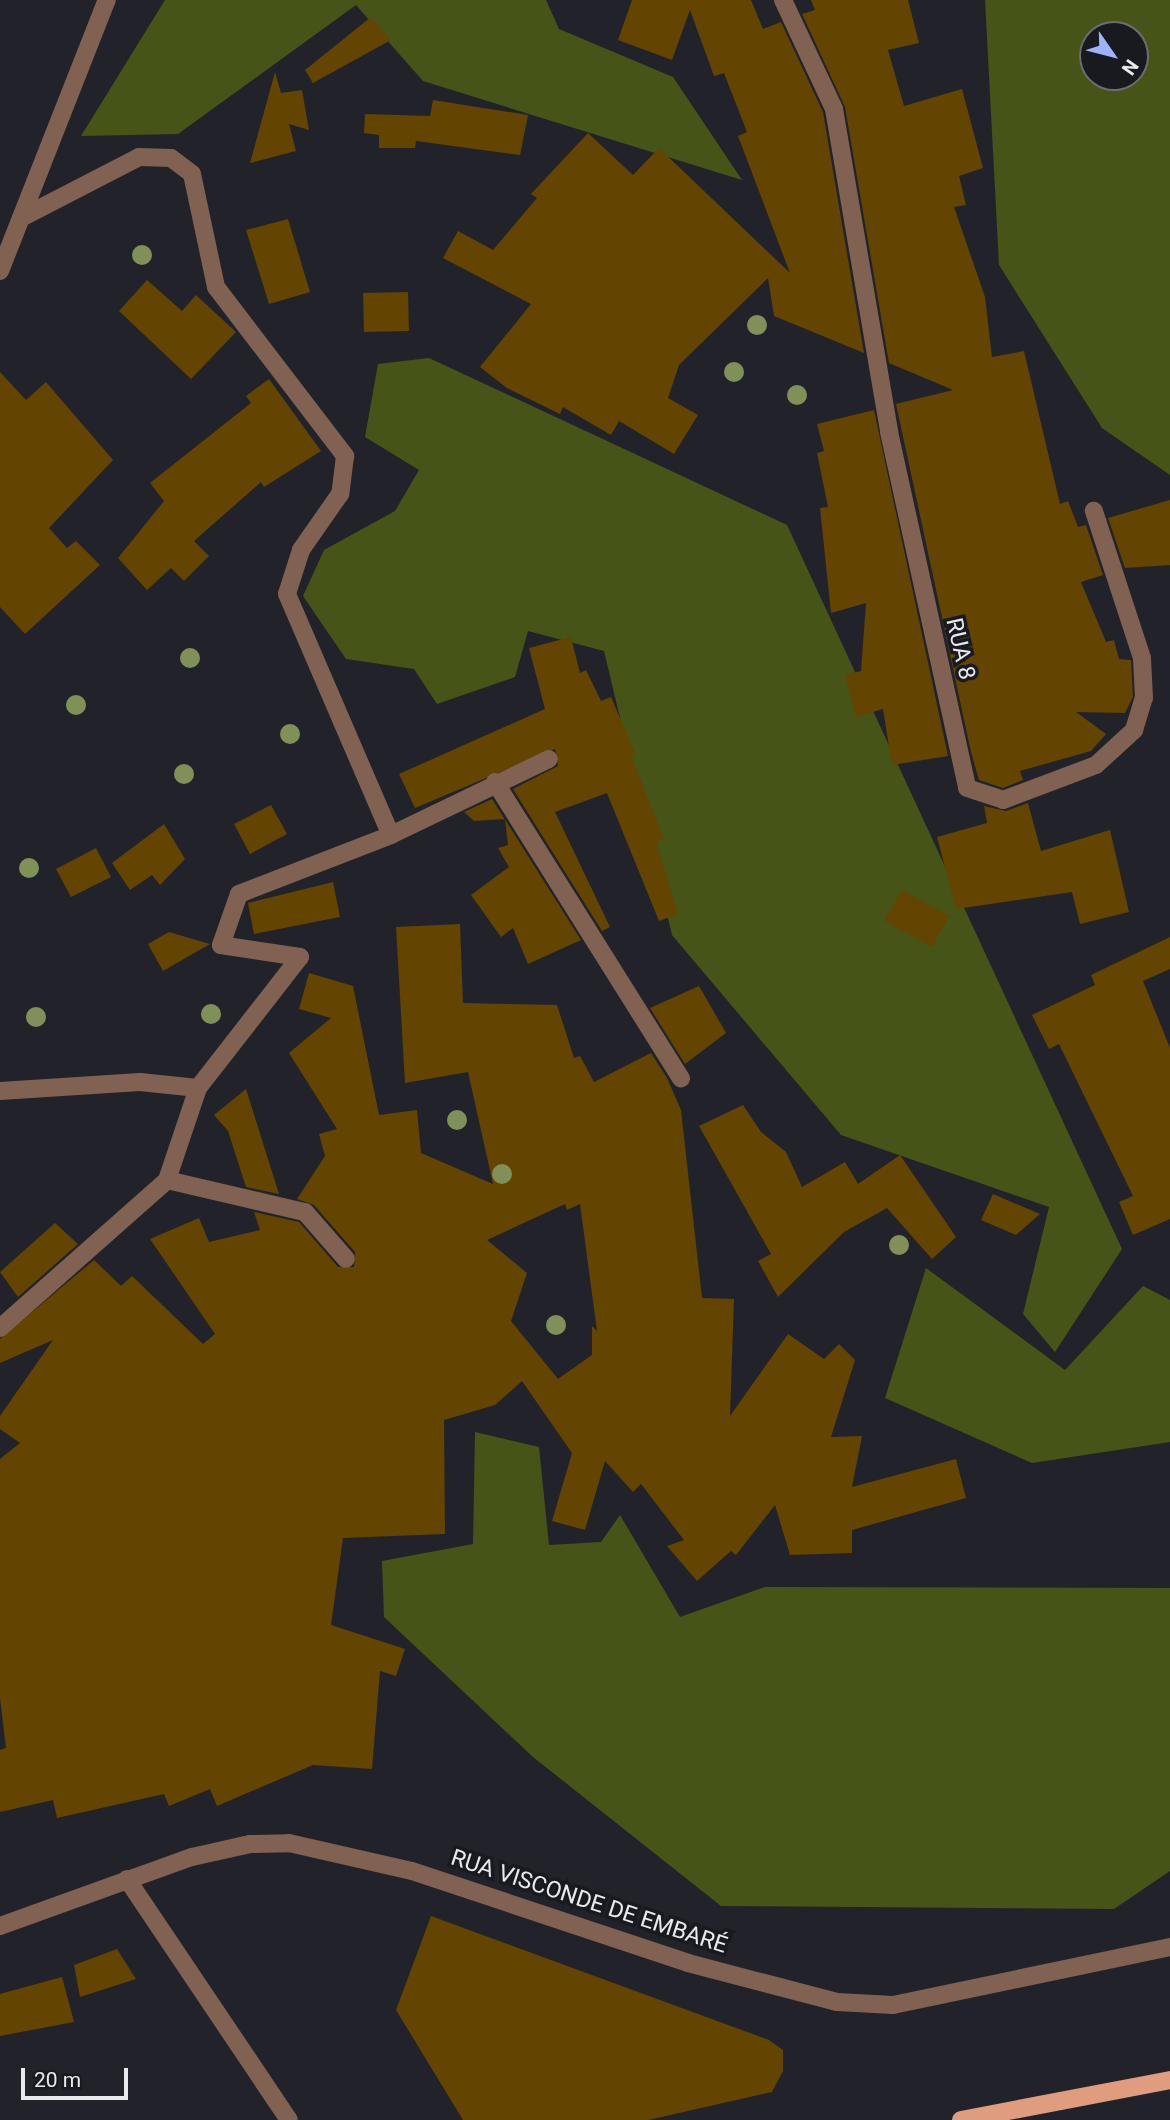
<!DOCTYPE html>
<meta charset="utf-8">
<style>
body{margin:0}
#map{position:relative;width:1170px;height:2120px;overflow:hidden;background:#22232a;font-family:Roboto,sans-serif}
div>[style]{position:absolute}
.forest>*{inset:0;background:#465417}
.building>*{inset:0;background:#634400}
.minor>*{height:18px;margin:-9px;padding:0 9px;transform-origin:9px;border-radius:9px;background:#816152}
.major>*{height:18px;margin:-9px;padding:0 9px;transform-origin:9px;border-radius:9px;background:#df9c7f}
.trees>*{width:20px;height:20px;margin:-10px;border-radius:50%;background:#819059}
span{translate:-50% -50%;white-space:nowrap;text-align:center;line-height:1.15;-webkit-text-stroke:7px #191a20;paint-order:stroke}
.street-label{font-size:23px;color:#e9eaee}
.north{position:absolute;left:1079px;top:21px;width:70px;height:70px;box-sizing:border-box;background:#191a20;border:2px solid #6c6d72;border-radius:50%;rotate:125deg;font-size:19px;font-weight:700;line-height:28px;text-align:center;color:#e9eaee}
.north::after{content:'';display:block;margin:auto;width:24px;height:32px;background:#9db4fd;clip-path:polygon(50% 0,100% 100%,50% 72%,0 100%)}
.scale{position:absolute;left:21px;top:2068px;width:107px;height:32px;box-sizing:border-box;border:4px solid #e9eaee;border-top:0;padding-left:9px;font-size:21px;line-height:24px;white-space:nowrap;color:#e9eaee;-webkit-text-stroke:5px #191a20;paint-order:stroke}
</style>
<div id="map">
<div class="forest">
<div style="clip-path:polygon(165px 0,546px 0,559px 29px,673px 77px,742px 180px,423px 81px,356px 5px,178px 134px,81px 136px)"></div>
<div style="clip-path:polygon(evenodd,985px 0,1170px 0,1170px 475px,1102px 428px,999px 265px,985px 0,1093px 35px,1135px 35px,1135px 77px,1093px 77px,1093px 35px)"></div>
<div style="clip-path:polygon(429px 358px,787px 525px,1122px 1249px,1055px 1352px,1023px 1314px,1049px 1207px,841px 1135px,672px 935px,604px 651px,528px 631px,515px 677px,437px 704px,414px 669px,346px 659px,303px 596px,324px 550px,395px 511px,419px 470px,365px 437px,378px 364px)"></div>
<div style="clip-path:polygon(926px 1268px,1065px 1370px,1143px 1286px,1170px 1300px,1170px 1442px,1032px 1463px,885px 1398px)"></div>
<div style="clip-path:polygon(475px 1432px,539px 1447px,549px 1545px,601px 1542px,620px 1515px,680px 1617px,765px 1587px,1170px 1588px,1170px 1871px,1114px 1909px,721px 1906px,533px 1757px,384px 1617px,382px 1561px,473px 1544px)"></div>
</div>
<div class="building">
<div style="clip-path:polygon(632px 0,751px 0,763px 29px,781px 22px,823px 112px,864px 353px,774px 316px,768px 278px,679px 365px,668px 398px,698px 415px,674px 454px,619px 421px,611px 435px,563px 407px,560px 414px,507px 388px,480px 367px,531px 304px,443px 258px,458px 231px,493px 250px,537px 198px,531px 194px,588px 133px,633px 175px,659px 148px,790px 273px,738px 136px,747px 132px,724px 73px,714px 76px,690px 10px,672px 60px,618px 40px)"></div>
<div style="clip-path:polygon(811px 0,908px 0,919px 43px,888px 50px,904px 106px,962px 89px,983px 168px,959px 176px,966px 205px,954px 207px,985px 297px,992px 357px,1024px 351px,1060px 504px,1068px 501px,1078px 527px,1086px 525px,1103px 575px,1081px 582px,1106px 642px,1114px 640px,1119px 659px,1131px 660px,1133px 697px,1125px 713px,1076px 712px,1106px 734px,1091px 751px,1020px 771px,1023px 780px,1003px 788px,979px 780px,971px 752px,896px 404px,953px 390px,889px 363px,845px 107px,802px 14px,815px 10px)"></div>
<div style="clip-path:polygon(371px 17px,391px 40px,313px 83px,305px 70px)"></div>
<div style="clip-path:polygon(275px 72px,281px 93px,302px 90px,309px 130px,289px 124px,296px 151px,250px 163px)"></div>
<div style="clip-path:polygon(433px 100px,528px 115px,520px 155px,416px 141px,415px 148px,379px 148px,379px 135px,364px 133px,365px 114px,430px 116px)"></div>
<div style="clip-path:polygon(288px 219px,310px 292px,269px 304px,246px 230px)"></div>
<div style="clip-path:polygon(147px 280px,182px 311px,196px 295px,236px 332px,191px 379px,119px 311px)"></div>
<div style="clip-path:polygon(408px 292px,409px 331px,364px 332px,363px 293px)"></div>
<div style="clip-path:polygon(0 372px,26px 400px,46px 382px,113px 460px,49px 528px,67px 548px,76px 541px,100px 565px,25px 634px,0 607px)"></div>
<div style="clip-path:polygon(269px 379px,321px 451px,264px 487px,261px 482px,194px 541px,209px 556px,184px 581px,171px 568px,147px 590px,118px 558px,164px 501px,150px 483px,251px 403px,246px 396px)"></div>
<div style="clip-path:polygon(874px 410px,948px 756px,892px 765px,883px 709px,856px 717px,845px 675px,861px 671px,866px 603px,831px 613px,820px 508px,828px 507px,817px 453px,824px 451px,817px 424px)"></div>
<div style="clip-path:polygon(1170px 500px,1170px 565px,1125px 568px,1108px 518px)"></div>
<div style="clip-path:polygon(571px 637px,580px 673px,586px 670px,601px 701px,611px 697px,635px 753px,631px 755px,664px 840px,656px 841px,678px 914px,659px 921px,607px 793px,555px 812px,610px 927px,602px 931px,513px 789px,558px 766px,555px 749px,415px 808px,399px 774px,545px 709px,529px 648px)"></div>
<div style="clip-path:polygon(492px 799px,581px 940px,528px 964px,513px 928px,501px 937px,471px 895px,509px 867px,498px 848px,508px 845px,505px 819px,474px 821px,464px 812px)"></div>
<div style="clip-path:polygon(1028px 803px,1041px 851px,1110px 830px,1129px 912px,1080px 924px,1072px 892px,956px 909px,937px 837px,987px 823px,984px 806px,1006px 811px)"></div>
<div style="clip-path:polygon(271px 805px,287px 834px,250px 854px,234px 824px)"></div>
<div style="clip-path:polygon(164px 824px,185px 859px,160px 885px,152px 875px,130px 890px,112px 863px)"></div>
<div style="clip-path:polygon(96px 848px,111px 877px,71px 897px,56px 869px)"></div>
<div style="clip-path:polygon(333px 882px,340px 917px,254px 934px,248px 903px)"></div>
<div style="clip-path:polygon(902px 890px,949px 916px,932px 947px,884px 921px)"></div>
<div style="clip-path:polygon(evenodd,460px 924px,463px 1003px,557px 1005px,574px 1058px,580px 1056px,594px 1082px,651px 1053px,667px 1078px,681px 1110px,702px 1298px,734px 1299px,730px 1416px,788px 1334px,824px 1359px,839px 1344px,855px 1360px,831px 1437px,862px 1436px,852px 1487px,956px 1459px,966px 1498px,852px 1530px,852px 1553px,790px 1555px,775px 1505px,736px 1555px,731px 1551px,697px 1581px,667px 1546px,684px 1540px,641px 1484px,633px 1492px,605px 1461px,585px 1530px,552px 1521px,572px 1453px,522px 1381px,495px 1405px,444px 1420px,445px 1534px,343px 1538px,331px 1625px,405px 1649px,396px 1676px,380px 1671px,372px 1769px,313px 1765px,217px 1806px,210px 1789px,169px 1806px,164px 1794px,57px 1818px,53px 1800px,0 1812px,0 1750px,6px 1748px,0 1698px,0 1459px,20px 1443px,0 1429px,0 1416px,53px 1340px,0 1363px,0 1339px,94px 1260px,121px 1286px,132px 1276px,203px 1344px,215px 1334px,150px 1239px,199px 1218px,209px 1242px,260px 1230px,254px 1212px,299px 1222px,338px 1267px,354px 1267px,355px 1252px,314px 1205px,297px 1199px,325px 1156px,319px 1134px,337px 1129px,289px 1053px,331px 1018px,299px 1009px,309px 973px,353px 986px,379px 1115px,417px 1110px,421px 1153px,493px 1184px,468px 1072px,405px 1083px,396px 927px,460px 924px,565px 1204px,567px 1210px,580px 1204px,597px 1331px,592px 1326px,592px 1355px,558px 1379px,511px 1321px,527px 1273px,487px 1240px,565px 1204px)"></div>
<div style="clip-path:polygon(169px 932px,210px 944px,163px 971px,148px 944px)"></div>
<div style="clip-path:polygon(1170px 937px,1170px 969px,1143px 981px,1170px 1048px,1170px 1219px,1133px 1235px,1119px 1202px,1133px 1196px,1059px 1044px,1049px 1049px,1032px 1015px,1095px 985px,1091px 975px)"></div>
<div style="clip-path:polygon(699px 986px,726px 1033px,685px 1064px,650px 1008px)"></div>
<div style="clip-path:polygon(246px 1089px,279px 1194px,246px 1187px,228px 1131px,214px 1115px)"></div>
<div style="clip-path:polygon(743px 1105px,761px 1132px,786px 1152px,802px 1187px,845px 1162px,858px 1184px,900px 1155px,956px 1237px,932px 1259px,887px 1208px,844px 1232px,778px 1297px,758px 1261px,771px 1254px,699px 1126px)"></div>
<div style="clip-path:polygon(993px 1194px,1040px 1214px,1016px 1235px,981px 1220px)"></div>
<div style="clip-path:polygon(55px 1223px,78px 1244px,18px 1297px,0 1272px)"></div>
<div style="clip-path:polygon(431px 1916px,769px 2040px,783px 2050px,783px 2071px,772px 2092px,648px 2120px,463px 2120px,396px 2010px)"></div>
<div style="clip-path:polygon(117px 1949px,136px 1979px,80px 1997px,74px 1965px)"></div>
<div style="clip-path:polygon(62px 1977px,74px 2022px,0 2036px,0 1994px)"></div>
</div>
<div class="minor">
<div style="left:783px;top:0;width:120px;rotate:64.9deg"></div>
<div style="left:834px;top:109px;width:328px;rotate:80.3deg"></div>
<div style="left:889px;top:432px;width:364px;rotate:77.6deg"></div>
<div style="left:967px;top:788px;width:38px;rotate:18deg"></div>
<div style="left:1003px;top:800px;width:99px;rotate:-20.6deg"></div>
<div style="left:1096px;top:765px;width:52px;rotate:-42.6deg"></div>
<div style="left:1134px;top:730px;width:34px;rotate:-73deg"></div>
<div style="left:1144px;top:698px;width:40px;rotate:-92.9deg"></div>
<div style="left:1142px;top:658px;width:155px;rotate:-108.1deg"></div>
<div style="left:21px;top:218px;width:133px;rotate:-27.3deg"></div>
<div style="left:139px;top:157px;width:32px;rotate:2deg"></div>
<div style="left:171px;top:158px;width:26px;rotate:37deg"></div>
<div style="left:192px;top:174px;width:116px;rotate:78deg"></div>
<div style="left:216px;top:287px;width:213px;rotate:52.6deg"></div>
<div style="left:345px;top:456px;width:38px;rotate:97deg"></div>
<div style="left:340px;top:494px;width:68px;rotate:124.9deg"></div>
<div style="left:301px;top:550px;width:46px;rotate:107.7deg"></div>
<div style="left:287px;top:594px;width:262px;rotate:66.7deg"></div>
<div style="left:0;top:271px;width:291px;rotate:-68.5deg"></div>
<div style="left:495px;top:782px;width:350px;rotate:57.9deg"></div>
<div style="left:0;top:1091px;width:140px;rotate:-3.7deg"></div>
<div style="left:140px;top:1082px;width:58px;rotate:5.9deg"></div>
<div style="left:167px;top:1180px;width:142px;rotate:13.1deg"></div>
<div style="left:305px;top:1212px;width:62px;rotate:48.9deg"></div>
<div style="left:0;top:1328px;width:223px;rotate:-41.5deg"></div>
<div style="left:167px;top:1180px;width:97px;rotate:-71.4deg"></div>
<div style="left:198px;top:1088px;width:166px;rotate:-52.1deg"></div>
<div style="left:300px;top:957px;width:80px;rotate:-171.4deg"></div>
<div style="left:221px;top:945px;width:54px;rotate:-70.6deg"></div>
<div style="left:239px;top:894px;width:163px;rotate:-21.2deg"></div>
<div style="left:391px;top:835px;width:175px;rotate:-25.7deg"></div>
<div style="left:127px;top:1879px;width:290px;rotate:56.1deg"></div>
<div style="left:0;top:1926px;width:204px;rotate:-19.8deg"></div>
<div style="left:192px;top:1857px;width:59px;rotate:-12.6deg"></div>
<div style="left:250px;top:1844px;width:39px;rotate:-1deg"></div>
<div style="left:289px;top:1843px;width:126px;rotate:12.8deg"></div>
<div style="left:412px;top:1871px;width:291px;rotate:18.4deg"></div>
<div style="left:688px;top:1963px;width:154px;rotate:14.7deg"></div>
<div style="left:837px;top:2002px;width:56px;rotate:3.1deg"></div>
<div style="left:893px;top:2005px;width:283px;rotate:-11.8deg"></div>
</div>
<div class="major">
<div style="left:961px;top:2120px;width:213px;rotate:-10.8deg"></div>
</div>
<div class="trees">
<div style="left:142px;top:255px"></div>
<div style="left:757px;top:325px"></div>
<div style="left:734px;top:372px"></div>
<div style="left:797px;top:395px"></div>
<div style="left:190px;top:658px"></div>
<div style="left:76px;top:705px"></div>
<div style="left:290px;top:734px"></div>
<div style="left:184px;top:774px"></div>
<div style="left:29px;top:868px"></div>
<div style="left:211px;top:1014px"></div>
<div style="left:36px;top:1017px"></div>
<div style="left:457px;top:1120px"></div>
<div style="left:502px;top:1174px"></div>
<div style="left:899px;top:1245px"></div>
<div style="left:556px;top:1325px"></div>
</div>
<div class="street-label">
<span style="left:960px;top:649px;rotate:77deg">RUA 8</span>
<span style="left:589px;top:1902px;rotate:18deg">RUA VISCONDE DE EMBARÉ</span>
</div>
<div class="north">N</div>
<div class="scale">20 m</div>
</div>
